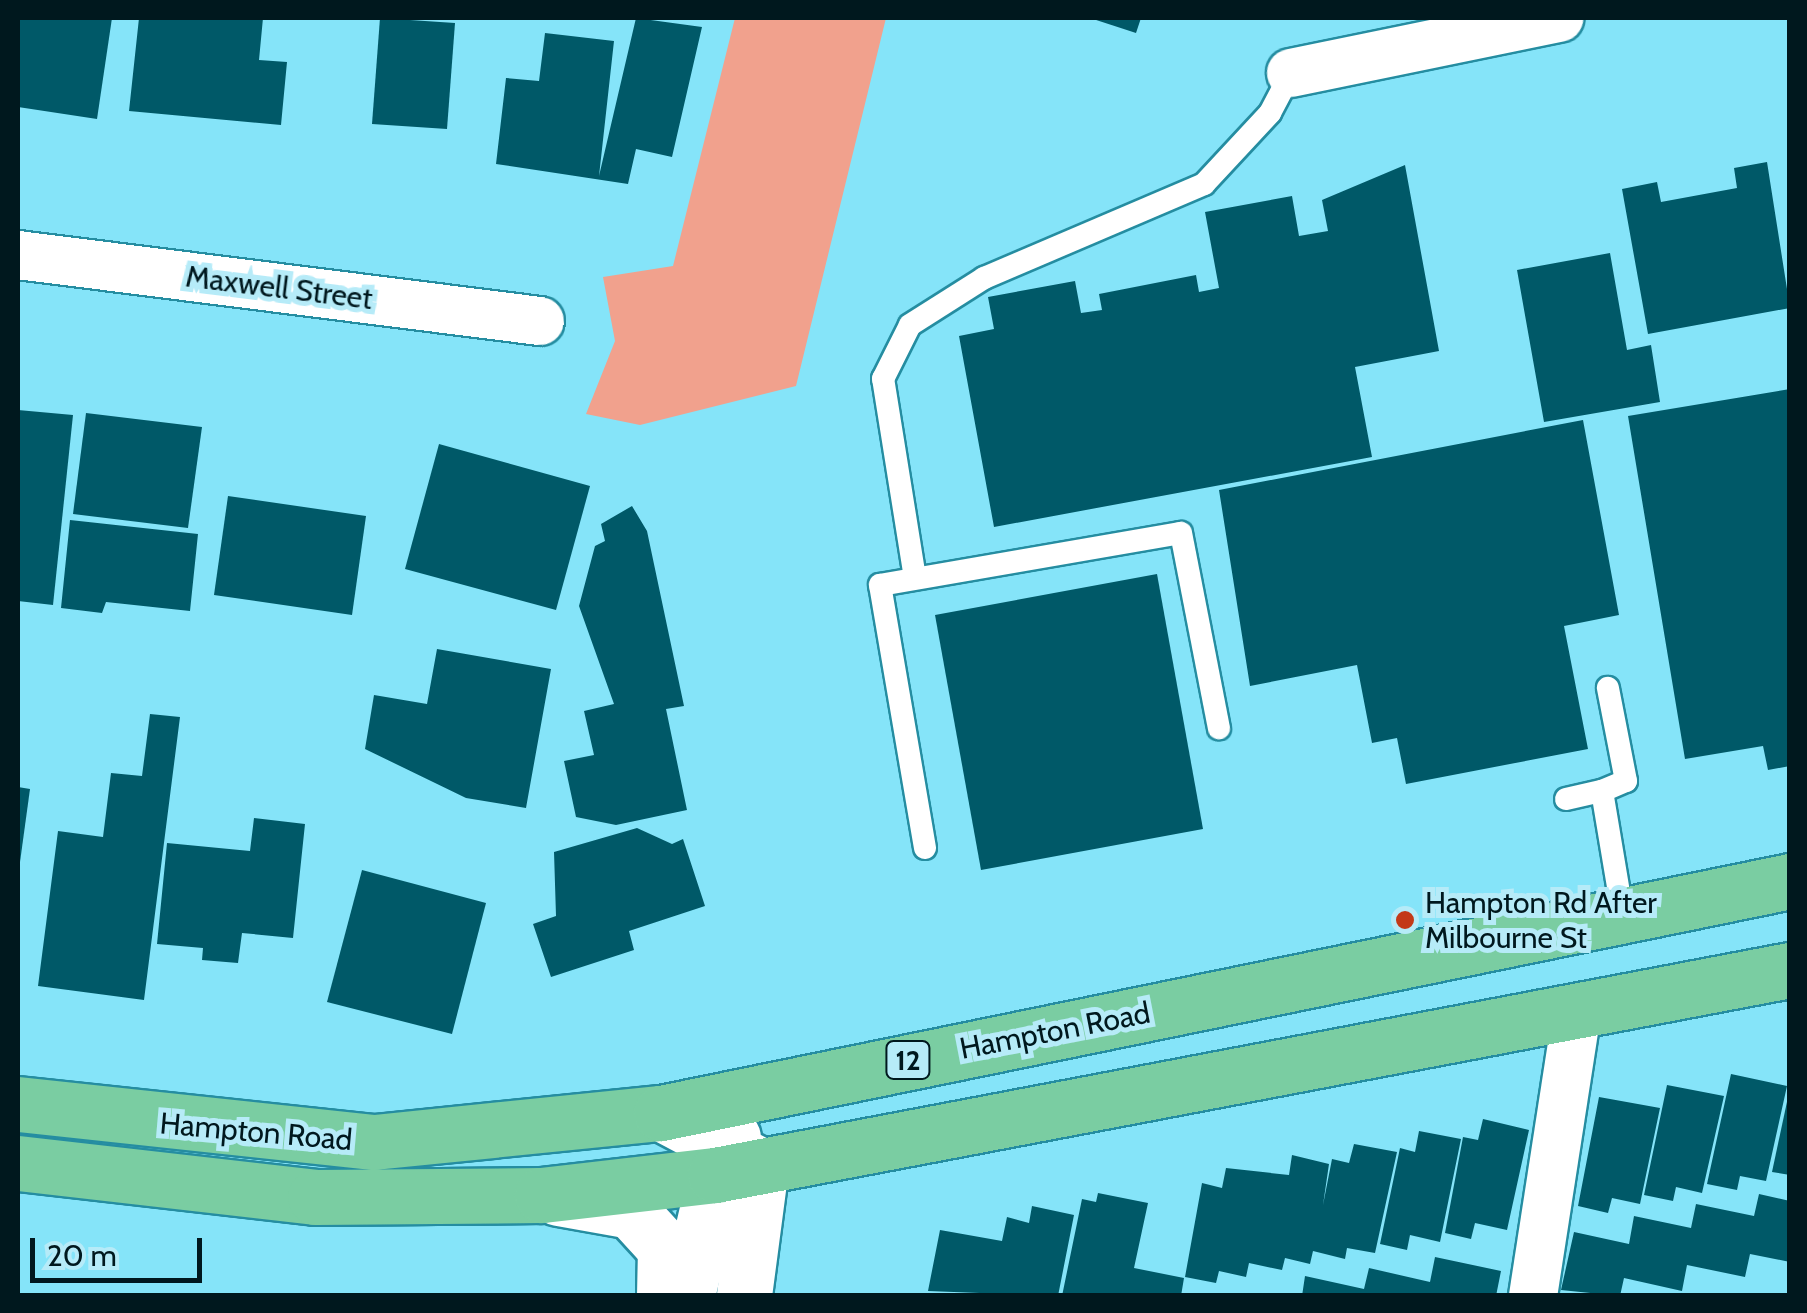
<!DOCTYPE html>
<style>
body{margin:0}
#map{position:relative;width:1807px;height:1313px;overflow:hidden;background:#85e4f9;font-family:Cabin,sans-serif}
div>[style]{position:absolute}
.green>*{inset:0;background:#f1a18d}
.building>*{inset:0;background:#005968}
.roads{filter:drop-shadow(2px 0 #258da1) drop-shadow(-2px 0 #258da1) drop-shadow(0 2px #258da1) drop-shadow(0 -2px #258da1)}
.service>*{height:22px;margin:-11px;padding:0 11px;transform-origin:11px;border-radius:11px;background:#fff}
.minor>*{height:48px;margin:-24px;padding:0 24px;transform-origin:24px;border-radius:24px;background:#fff}
.tertiary>*{height:55px;margin:-27.5px;padding:0 27.5px;transform-origin:27.5px;border-radius:27.5px;background:#fff}
.primary>*{height:55px;margin:-27.5px;padding:0 27.5px;transform-origin:27.5px;border-radius:27.5px;background:#7acda2}
.dots>*{width:28px;height:28px;translate:-50% -50%;box-sizing:border-box;border:5px solid #b6ebf8;border-radius:50%}
span{translate:-50% -50%;white-space:nowrap;text-align:center;line-height:1.15;-webkit-text-stroke:10px #b6ebf8;paint-order:stroke}
.shield-label span{padding:2px 8px;background:#b6ebf8;border:2px solid;border-radius:8px;-webkit-text-stroke-width:0}
.shield-label{font-size:28px;color:#00181e;font-weight:700}
.street-label{font-size:30px;color:#00181e}
.poi-label{font-size:30px;color:#00181e}
.left{translate:0 -50%;text-align:left}
.frame{position:absolute;inset:0;border:20px solid #00181e;pointer-events:none}
.scale{position:absolute;left:30px;top:1238px;width:172px;height:45px;box-sizing:border-box;border:5px solid #00181e;border-top:0;padding-left:12px;font-size:30px;line-height:35px;white-space:nowrap;color:#00181e;-webkit-text-stroke:8px #b6ebf8;paint-order:stroke}
</style>
<div id="map">
<div class="green">
<div style="clip-path:polygon(735px 18px,886px 18px,796px 386px,640px 425px,586px 414px,615px 341px,603px 277px,673px 266px)"></div>
</div>
<div class="building">
<div style="clip-path:polygon(18px 18px,112px 18px,97px 119px,18px 107px)"></div>
<div style="clip-path:polygon(139px 18px,263px 18px,259px 60px,287px 62px,281px 125px,129px 111px)"></div>
<div style="clip-path:polygon(380px 18px,455px 23px,447px 129px,372px 124px)"></div>
<div style="clip-path:polygon(636px 18px,702px 27px,672px 157px,636px 149px,628px 184px,496px 164px,506px 78px,539px 81px,545px 33px,614px 41px,599px 176px)"></div>
<div style="clip-path:polygon(1090px 18px,1141px 18px,1136px 33px)"></div>
<div style="clip-path:polygon(1767px 162px,1790px 308px,1648px 334px,1622px 189px,1657px 182px,1661px 202px,1737px 188px,1734px 168px)"></div>
<div style="clip-path:polygon(1405px 165px,1439px 351px,1355px 367px,1372px 457px,994px 527px,959px 336px,994px 329px,988px 297px,1075px 281px,1081px 313px,1102px 310px,1099px 294px,1196px 275px,1199px 292px,1219px 288px,1205px 212px,1292px 196px,1299px 236px,1328px 231px,1322px 200px)"></div>
<div style="clip-path:polygon(1610px 253px,1627px 350px,1651px 345px,1660px 402px,1544px 422px,1517px 270px)"></div>
<div style="clip-path:polygon(1790px 389px,1790px 766px,1768px 770px,1763px 746px,1685px 759px,1628px 416px)"></div>
<div style="clip-path:polygon(18px 410px,73px 415px,53px 605px,18px 601px)"></div>
<div style="clip-path:polygon(86px 413px,202px 427px,188px 528px,73px 514px)"></div>
<div style="clip-path:polygon(1583px 420px,1619px 615px,1564px 626px,1588px 749px,1406px 784px,1397px 738px,1372px 743px,1357px 665px,1250px 686px,1219px 490px)"></div>
<div style="clip-path:polygon(439px 444px,590px 486px,556px 610px,405px 569px)"></div>
<div style="clip-path:polygon(228px 496px,366px 516px,352px 615px,214px 595px)"></div>
<div style="clip-path:polygon(632px 506px,647px 531px,684px 706px,666px 709px,687px 810px,616px 825px,576px 817px,564px 761px,594px 755px,584px 711px,614px 704px,579px 606px,595px 546px,605px 541px,601px 524px)"></div>
<div style="clip-path:polygon(70px 520px,198px 534px,190px 611px,106px 602px,102px 613px,61px 608px)"></div>
<div style="clip-path:polygon(1157px 574px,1203px 829px,981px 870px,935px 615px)"></div>
<div style="clip-path:polygon(437px 649px,551px 669px,526px 808px,466px 798px,365px 749px,374px 695px,427px 704px)"></div>
<div style="clip-path:polygon(150px 714px,180px 717px,144px 1000px,38px 986px,58px 831px,103px 837px,111px 773px,142px 776px)"></div>
<div style="clip-path:polygon(18px 787px,30px 789px,20px 862px,18px 862px)"></div>
<div style="clip-path:polygon(254px 818px,305px 824px,293px 938px,242px 933px,238px 963px,202px 960px,203px 948px,157px 944px,167px 843px,250px 851px)"></div>
<div style="clip-path:polygon(637px 828px,672px 844px,683px 839px,705px 906px,629px 931px,634px 950px,551px 977px,533px 924px,556px 916px,554px 852px)"></div>
<div style="clip-path:polygon(362px 870px,486px 903px,452px 1034px,327px 1002px)"></div>
<div style="clip-path:polygon(1731px 1074px,1787px 1086px,1766px 1181px,1740px 1176px,1737px 1190px,1707px 1184px)"></div>
<div style="clip-path:polygon(1667px 1085px,1724px 1096px,1702px 1193px,1676px 1187px,1673px 1201px,1644px 1195px)"></div>
<div style="clip-path:polygon(1599px 1097px,1660px 1108px,1640px 1204px,1612px 1198px,1608px 1213px,1578px 1206px)"></div>
<div style="clip-path:polygon(1788px 1097px,1790px 1097px,1790px 1175px,1772px 1172px)"></div>
<div style="clip-path:polygon(1483px 1119px,1529px 1130px,1507px 1230px,1475px 1223px,1471px 1239px,1445px 1233px,1463px 1137px,1478px 1140px)"></div>
<div style="clip-path:polygon(1419px 1131px,1461px 1139px,1440px 1242px,1410px 1235px,1407px 1250px,1380px 1244px,1400px 1148px,1415px 1152px)"></div>
<div style="clip-path:polygon(1354px 1144px,1397px 1152px,1375px 1253px,1347px 1248px,1345px 1259px,1313px 1251px,1310px 1264px,1285px 1258px,1282px 1270px,1249px 1263px,1246px 1277px,1219px 1271px,1216px 1283px,1185px 1277px,1202px 1183px,1222px 1188px,1226px 1168px,1289px 1175px,1292px 1155px,1329px 1164px,1323px 1205px,1332px 1159px,1349px 1163px)"></div>
<div style="clip-path:polygon(1098px 1193px,1148px 1203px,1134px 1268px,1184px 1278px,1181px 1296px,1062px 1296px,1082px 1199px,1096px 1202px)"></div>
<div style="clip-path:polygon(1759px 1194px,1790px 1201px,1790px 1262px,1750px 1254px,1745px 1277px,1687px 1265px,1682px 1291px,1624px 1278px,1620px 1296px,1561px 1290px,1574px 1232px,1629px 1244px,1634px 1216px,1691px 1228px,1696px 1204px,1754px 1216px)"></div>
<div style="clip-path:polygon(1032px 1206px,1074px 1215px,1058px 1296px,928px 1291px,940px 1230px,1002px 1241px,1007px 1217px,1029px 1223px)"></div>
<div style="clip-path:polygon(1435px 1257px,1501px 1271px,1496px 1296px,1302px 1296px,1305px 1276px,1364px 1289px,1369px 1268px,1430px 1282px)"></div>
</div>
<div class="roads">
<div class="service">
<div style="left:915px;top:578px;width:202px;rotate:-99.1deg"></div>
<div style="left:883px;top:379px;width:60px;rotate:-63.4deg"></div>
<div style="left:910px;top:325px;width:88px;rotate:-32.4deg"></div>
<div style="left:984px;top:278px;width:239px;rotate:-23.1deg"></div>
<div style="left:1204px;top:184px;width:97px;rotate:-47.1deg"></div>
<div style="left:1270px;top:113px;width:45px;rotate:-62.3deg"></div>
<div style="left:1602px;top:791px;width:26px;rotate:-23deg"></div>
<div style="left:1626px;top:781px;width:95px;rotate:-101deg"></div>
<div style="left:1566px;top:799px;width:37px;rotate:-13deg"></div>
<div style="left:1602px;top:791px;width:127px;rotate:80.5deg"></div>
<div style="left:925px;top:848px;width:267px;rotate:-99.7deg"></div>
<div style="left:880px;top:585px;width:305px;rotate:-9.8deg"></div>
<div style="left:1181px;top:533px;width:199px;rotate:79deg"></div>
</div>
<div class="minor">
<div style="left:1291px;top:73px;width:274px;rotate:-11.6deg"></div>
<div style="left:18px;top:255px;width:526px;rotate:7.21deg"></div>
<div style="left:1533px;top:1296px;width:287px;rotate:-81.2deg"></div>
</div>
<div class="tertiary">
<div style="left:661px;top:1113px;width:113px;rotate:27.9deg"></div>
<div style="left:761px;top:1166px;width:131px;rotate:97.5deg"></div>
<div style="left:558px;top:1198px;width:74px;rotate:10.1deg"></div>
<div style="left:631px;top:1211px;width:50px;rotate:47.4deg"></div>
<div style="left:665px;top:1248px;width:48px;rotate:91.2deg"></div>
<div style="left:687px;top:1296px;width:124px;rotate:-77deg"></div>
<div style="left:715px;top:1175px;width:42px;rotate:-64.7deg"></div>
</div>
<div class="primary">
<div style="left:18px;top:1104px;width:358px;rotate:6.1deg"></div>
<div style="left:374px;top:1142px;width:288px;rotate:-5.8deg"></div>
<div style="left:661px;top:1113px;width:1153px;rotate:-11.61deg"></div>
<div style="left:18px;top:1163px;width:299px;rotate:6.5deg"></div>
<div style="left:315px;top:1197px;width:227px;rotate:-0.5deg"></div>
<div style="left:542px;top:1195px;width:174px;rotate:-6.6deg"></div>
<div style="left:715px;top:1175px;width:1094px;rotate:-10.8deg"></div>
</div>
</div>
<div class="dots">
<div style="left:1405px;top:920px;background:#c33918"></div>
</div>
<div class="shield-label">
<span style="left:908px;top:1060px">12</span>
</div>
<div class="street-label">
<span style="left:279px;top:288px;rotate:7deg">Maxwell Street</span>
<span style="left:1055px;top:1031px;rotate:-11deg">Hampton Road</span>
<span style="left:256px;top:1132px;rotate:5deg">Hampton Road</span>
</div>
<div class="poi-label">
<span class="left" style="left:1425px;top:920px">Hampton Rd After<br>Milbourne St</span>
</div>
<div class="frame"></div>
<div class="scale">20 m</div>
</div>
